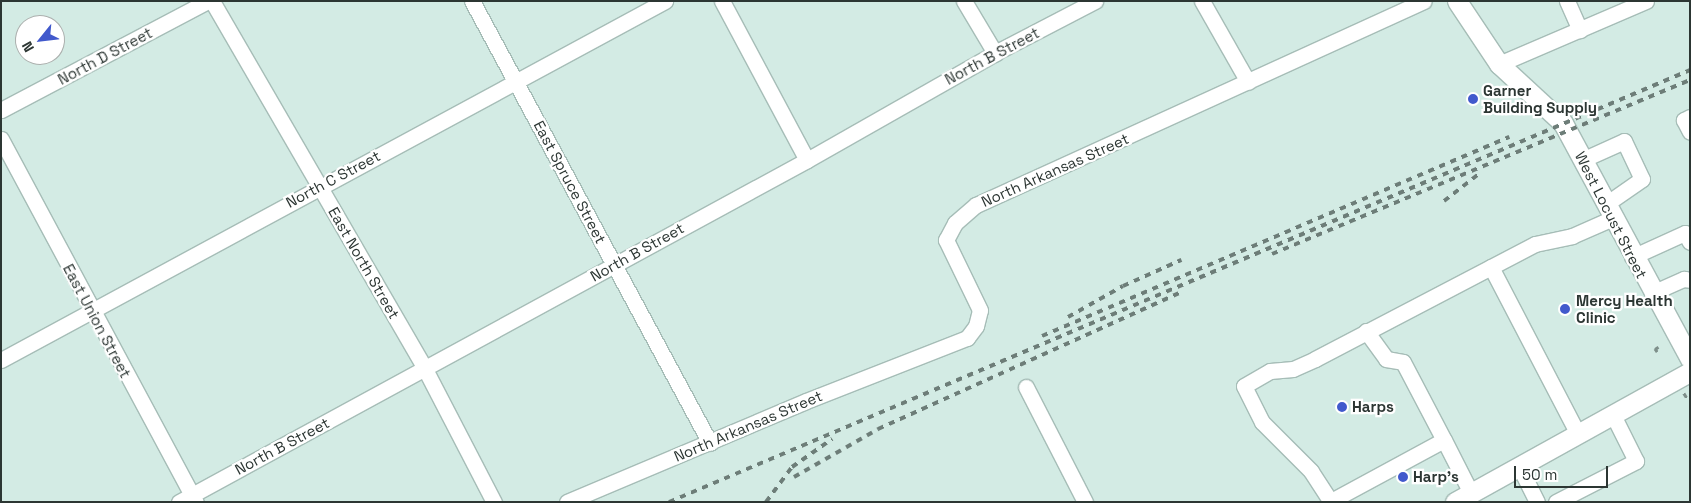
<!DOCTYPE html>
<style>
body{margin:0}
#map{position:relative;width:1691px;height:503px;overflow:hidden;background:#d3ebe4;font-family:"Space Grotesk",sans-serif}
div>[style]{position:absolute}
.path>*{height:2.5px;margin-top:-1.25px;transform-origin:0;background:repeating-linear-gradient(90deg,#7e8f8a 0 5px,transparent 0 7.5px)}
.roads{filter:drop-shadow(1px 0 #a6bdb7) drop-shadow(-1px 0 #a6bdb7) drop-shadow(0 1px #a6bdb7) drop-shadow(0 -1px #a6bdb7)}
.minor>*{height:15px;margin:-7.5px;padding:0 7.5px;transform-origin:7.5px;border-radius:7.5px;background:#fff}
.major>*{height:19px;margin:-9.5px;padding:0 9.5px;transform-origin:9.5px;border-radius:9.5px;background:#fff}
.rail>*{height:4px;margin-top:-2px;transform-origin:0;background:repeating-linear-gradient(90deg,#6d7d78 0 6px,transparent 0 12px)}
.dots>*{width:14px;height:14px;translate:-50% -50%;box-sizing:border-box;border:2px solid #fff;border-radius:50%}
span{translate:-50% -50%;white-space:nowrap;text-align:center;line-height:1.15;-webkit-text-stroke:4.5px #fff;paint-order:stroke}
.street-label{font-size:15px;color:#2c3633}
.poi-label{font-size:15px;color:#2c3633;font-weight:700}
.left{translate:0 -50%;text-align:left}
.frame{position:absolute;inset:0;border:2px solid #2c3633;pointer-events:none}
.north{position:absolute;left:15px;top:15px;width:50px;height:50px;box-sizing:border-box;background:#fff;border:1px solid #abafad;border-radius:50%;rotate:241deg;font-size:14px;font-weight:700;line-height:20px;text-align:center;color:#2c3633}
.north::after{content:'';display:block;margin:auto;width:18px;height:22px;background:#4159cc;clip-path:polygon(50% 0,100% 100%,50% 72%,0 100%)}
.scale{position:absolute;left:1514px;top:466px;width:94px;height:22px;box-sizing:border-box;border:2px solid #2c3633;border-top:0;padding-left:6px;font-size:15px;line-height:18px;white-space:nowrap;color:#2c3633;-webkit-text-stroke:4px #fff;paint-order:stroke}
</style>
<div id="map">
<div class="path">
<div style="left:1657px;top:352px;width:4px;rotate:-124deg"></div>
<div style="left:1655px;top:349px;width:4px;rotate:-34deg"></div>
<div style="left:1684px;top:393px;width:6px;rotate:59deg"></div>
</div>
<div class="roads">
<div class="minor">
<div style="left:212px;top:1px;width:425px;rotate:59.9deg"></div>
<div style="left:425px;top:369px;width:150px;rotate:62.6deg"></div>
<div style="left:472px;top:1px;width:502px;rotate:61.7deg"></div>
<div style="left:722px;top:1px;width:180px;rotate:61.9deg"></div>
<div style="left:964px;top:1px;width:61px;rotate:59.2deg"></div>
<div style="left:1202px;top:1px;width:93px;rotate:60.4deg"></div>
<div style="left:1567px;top:1px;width:32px;rotate:66deg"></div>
<div style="left:1499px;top:64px;width:160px;rotate:-23.2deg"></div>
<div style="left:1px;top:110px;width:234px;rotate:-27.8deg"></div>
<div style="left:1690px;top:117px;width:7px;rotate:153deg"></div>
<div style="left:1684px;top:120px;width:13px;rotate:63deg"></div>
<div style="left:1px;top:139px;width:412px;rotate:61.8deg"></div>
<div style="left:1582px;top:160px;width:46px;rotate:-24.3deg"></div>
<div style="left:1624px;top:141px;width:42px;rotate:64.7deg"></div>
<div style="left:1642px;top:179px;width:44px;rotate:145.2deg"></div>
<div style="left:1632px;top:257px;width:58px;rotate:-24.4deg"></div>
<div style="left:1685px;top:233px;width:10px;rotate:61deg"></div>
<div style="left:1491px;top:267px;width:188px;rotate:62.5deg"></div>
<div style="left:1652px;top:293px;width:35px;rotate:-24deg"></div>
<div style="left:1684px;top:279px;width:6px;rotate:9deg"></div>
<div style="left:1366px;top:331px;width:34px;rotate:54deg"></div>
<div style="left:1386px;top:359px;width:17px;rotate:10deg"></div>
<div style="left:1403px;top:362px;width:88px;rotate:62.3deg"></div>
<div style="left:1px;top:360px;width:755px;rotate:-28.4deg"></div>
<div style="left:1026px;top:387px;width:129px;rotate:62.8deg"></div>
<div style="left:1519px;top:466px;width:40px;rotate:63.4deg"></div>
<div style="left:1331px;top:501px;width:128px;rotate:-28.4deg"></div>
<div style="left:1444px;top:440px;width:59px;rotate:63deg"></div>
<div style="left:179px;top:502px;width:715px;rotate:-28.57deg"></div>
<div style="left:807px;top:160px;width:216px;rotate:-29.6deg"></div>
<div style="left:995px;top:53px;width:113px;rotate:-27.5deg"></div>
<div style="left:567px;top:502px;width:259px;rotate:-22.9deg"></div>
<div style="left:806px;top:401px;width:173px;rotate:-21.4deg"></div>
<div style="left:967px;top:338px;width:15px;rotate:-53deg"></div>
<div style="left:976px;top:326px;width:16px;rotate:-76deg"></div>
<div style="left:980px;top:310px;width:78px;rotate:-115.9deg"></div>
<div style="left:946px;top:240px;width:19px;rotate:-62deg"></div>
<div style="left:955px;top:223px;width:28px;rotate:-41deg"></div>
<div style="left:976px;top:205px;width:492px;rotate:-24.5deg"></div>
<div style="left:1331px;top:502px;width:37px;rotate:-123deg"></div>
<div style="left:1311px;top:471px;width:69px;rotate:-135deg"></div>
<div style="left:1262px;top:422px;width:40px;rotate:-116.6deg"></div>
<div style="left:1244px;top:386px;width:30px;rotate:-30deg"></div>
<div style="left:1270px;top:371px;width:23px;rotate:-5deg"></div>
<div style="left:1293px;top:369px;width:24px;rotate:-24deg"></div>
<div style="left:1315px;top:359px;width:248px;rotate:-27.6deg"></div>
<div style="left:1535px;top:244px;width:38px;rotate:-12deg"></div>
<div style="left:1572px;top:236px;width:45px;rotate:-23.7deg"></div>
<div style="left:1556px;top:502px;width:90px;rotate:-27.1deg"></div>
<div style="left:1636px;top:461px;width:51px;rotate:-116.6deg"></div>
</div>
<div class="major">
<div style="left:1457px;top:1px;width:76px;rotate:56.3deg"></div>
<div style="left:1499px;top:64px;width:87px;rotate:42.7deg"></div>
<div style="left:1563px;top:123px;width:268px;rotate:61.7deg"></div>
<div style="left:1455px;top:502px;width:269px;rotate:-29deg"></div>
</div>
</div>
<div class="rail">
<div style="left:1444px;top:201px;width:46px;rotate:-37.9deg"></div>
<div style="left:1272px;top:254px;width:453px;rotate:-22.6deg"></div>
<div style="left:1068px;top:317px;width:63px;rotate:-29.4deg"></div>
<div style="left:1123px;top:286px;width:64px;rotate:-24.1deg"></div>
<div style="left:1042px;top:336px;width:508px;rotate:-23.08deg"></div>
<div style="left:794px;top:477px;width:97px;rotate:-29.7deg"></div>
<div style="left:878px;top:429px;width:333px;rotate:-24.3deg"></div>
<div style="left:669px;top:502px;width:1109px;rotate:-22.93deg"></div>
<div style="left:766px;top:502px;width:44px;rotate:-53.4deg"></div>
<div style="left:792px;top:467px;width:49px;rotate:-35deg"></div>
</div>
<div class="dots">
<div style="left:1473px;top:99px;background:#4159cc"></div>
<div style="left:1565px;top:309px;background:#4159cc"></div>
<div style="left:1342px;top:407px;background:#4159cc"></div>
<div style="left:1403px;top:477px;background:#4159cc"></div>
</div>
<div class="street-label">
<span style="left:105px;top:56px;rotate:-28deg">North D Street</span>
<span style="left:992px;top:56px;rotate:-28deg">North B Street</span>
<span style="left:1055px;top:170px;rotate:-24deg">North Arkansas Street</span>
<span style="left:333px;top:179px;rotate:-28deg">North C Street</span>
<span style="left:570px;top:182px;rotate:62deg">East Spruce Street</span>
<span style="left:1611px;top:215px;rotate:63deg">West Locust Street</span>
<span style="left:637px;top:252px;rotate:-29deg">North B Street</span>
<span style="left:364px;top:263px;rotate:60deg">East North Street</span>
<span style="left:97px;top:321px;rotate:62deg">East Union Street</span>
<span style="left:748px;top:426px;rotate:-23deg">North Arkansas Street</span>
<span style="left:282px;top:446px;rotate:-28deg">North B Street</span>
</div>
<div class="poi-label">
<span class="left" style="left:1483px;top:99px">Garner<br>Building Supply</span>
<span class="left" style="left:1576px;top:309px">Mercy Health<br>Clinic</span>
<span class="left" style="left:1352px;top:407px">Harps</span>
<span class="left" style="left:1413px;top:477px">Harp's</span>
</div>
<div class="frame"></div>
<div class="north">N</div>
<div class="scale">50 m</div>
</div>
